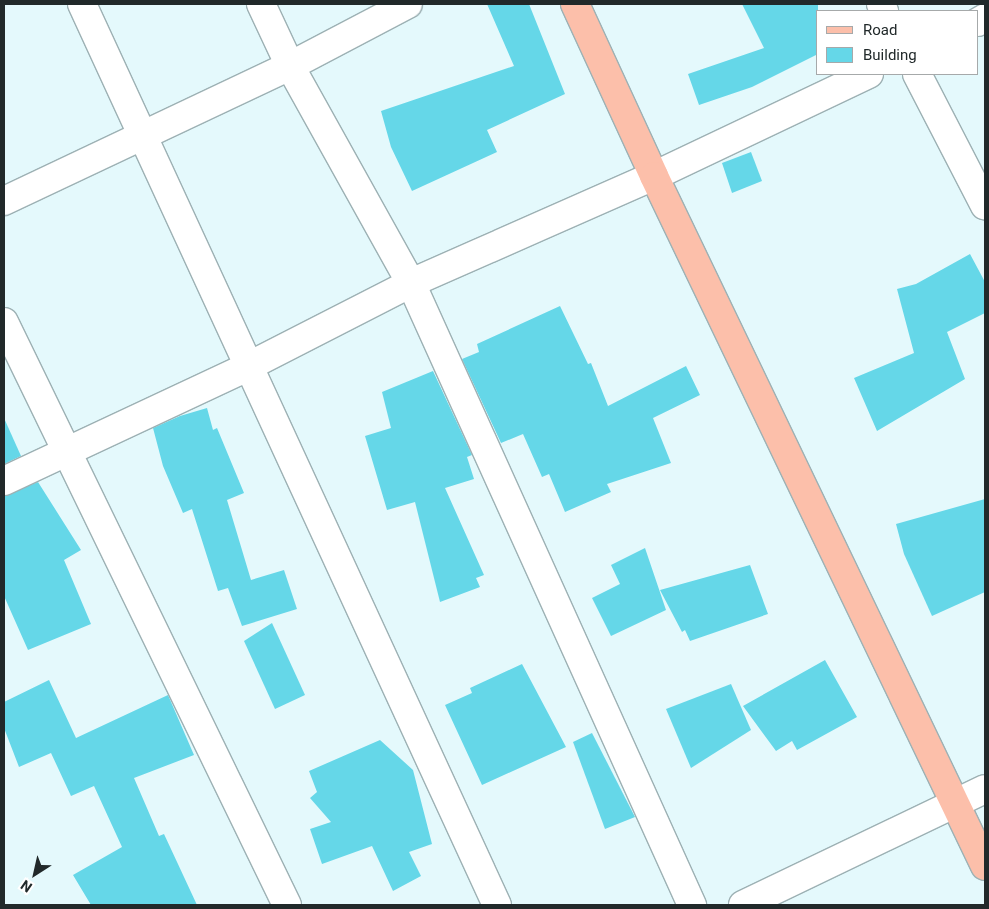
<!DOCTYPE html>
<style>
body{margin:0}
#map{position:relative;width:989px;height:909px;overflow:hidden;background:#e4f9fc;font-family:Roboto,sans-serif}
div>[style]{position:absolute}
.building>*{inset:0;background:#65d7e8}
.roads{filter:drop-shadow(1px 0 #9db1b4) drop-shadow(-1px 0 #9db1b4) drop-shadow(0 1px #9db1b4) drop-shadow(0 -1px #9db1b4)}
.minor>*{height:28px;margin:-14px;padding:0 14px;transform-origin:14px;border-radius:14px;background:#fff}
.primary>*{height:28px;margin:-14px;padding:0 14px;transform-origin:14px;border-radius:14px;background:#fcbfaa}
span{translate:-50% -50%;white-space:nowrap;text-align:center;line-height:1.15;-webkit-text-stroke:5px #fff;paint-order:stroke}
.frame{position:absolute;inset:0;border:5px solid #21292a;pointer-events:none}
.legend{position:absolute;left:816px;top:10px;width:162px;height:65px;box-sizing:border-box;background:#fff;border:1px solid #a6a9aa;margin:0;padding:6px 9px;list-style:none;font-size:15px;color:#21292a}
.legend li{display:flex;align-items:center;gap:10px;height:25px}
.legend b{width:25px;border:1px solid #a6a9aa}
.north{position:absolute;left:10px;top:849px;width:50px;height:50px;-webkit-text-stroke:4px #fff;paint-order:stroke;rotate:215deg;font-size:14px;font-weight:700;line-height:20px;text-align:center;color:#21292a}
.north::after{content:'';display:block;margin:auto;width:18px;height:22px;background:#21292a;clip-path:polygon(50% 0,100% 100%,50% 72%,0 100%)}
</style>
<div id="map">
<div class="building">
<div style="clip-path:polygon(487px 4px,529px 4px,565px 94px,487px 130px,497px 152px,412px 191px,391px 147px,381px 111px,514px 66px)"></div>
<div style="clip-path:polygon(742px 4px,818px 4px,818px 54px,752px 87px,699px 105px,688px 74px,764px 48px)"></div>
<div style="clip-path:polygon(751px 152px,762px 181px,732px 193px,722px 163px)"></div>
<div style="clip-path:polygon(970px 254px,985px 282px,985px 313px,947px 332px,965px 379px,877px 431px,854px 378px,914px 353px,897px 289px,916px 284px)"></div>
<div style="clip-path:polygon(560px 306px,588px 364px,591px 363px,608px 406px,686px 366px,700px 395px,653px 418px,671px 463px,607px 484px,611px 492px,565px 512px,549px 474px,542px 477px,523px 434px,501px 443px,462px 359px,479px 352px,477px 344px)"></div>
<div style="clip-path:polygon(433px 371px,472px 455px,467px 457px,474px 479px,445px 488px,484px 575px,476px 578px,480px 587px,440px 602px,415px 502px,387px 510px,365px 436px,391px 428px,382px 392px)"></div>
<div style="clip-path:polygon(207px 408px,213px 430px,217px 428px,244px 493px,227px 500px,251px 580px,284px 570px,297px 609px,242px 626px,228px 588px,218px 591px,192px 509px,183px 513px,163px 466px,153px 428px,180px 416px)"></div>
<div style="clip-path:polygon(4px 418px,21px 456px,4px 464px)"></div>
<div style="clip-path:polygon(38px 482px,81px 550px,64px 560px,91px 624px,28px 650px,4px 596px,4px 496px)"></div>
<div style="clip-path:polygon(985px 499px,985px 592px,932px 616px,904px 554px,896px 524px)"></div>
<div style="clip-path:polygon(645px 548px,666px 610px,611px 636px,592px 598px,620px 584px,611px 565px)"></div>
<div style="clip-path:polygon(750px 565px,768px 614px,690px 641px,685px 630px,682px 632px,660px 590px)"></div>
<div style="clip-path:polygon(272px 623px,305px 695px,275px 709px,244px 641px)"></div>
<div style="clip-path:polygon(825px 660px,857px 717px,797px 750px,792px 741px,776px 751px,743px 706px)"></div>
<div style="clip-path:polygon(522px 664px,566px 747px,482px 785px,445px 705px,472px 693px,470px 688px)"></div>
<div style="clip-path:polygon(49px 680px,76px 738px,168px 695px,194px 755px,134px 778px,159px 836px,164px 834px,197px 905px,91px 905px,73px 875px,122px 847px,94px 786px,71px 796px,51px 753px,19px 767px,4px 728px,4px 702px)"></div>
<div style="clip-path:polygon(731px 684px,751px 730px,691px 768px,666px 709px)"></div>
<div style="clip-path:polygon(592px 733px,635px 817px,605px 829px,573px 742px)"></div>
<div style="clip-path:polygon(380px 740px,413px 770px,432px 844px,409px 852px,421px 876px,393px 891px,372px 846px,322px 864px,310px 829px,331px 822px,310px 798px,317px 792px,309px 771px)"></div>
</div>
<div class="roads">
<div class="minor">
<div style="left:82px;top:4px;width:992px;rotate:65.27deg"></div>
<div style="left:261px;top:4px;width:68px;rotate:64.9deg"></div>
<div style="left:290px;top:66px;width:248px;rotate:60.9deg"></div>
<div style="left:411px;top:283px;width:683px;rotate:65.69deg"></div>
<div style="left:881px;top:4px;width:8px;rotate:67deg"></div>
<div style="left:978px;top:22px;width:8px;rotate:-30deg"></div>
<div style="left:917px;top:74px;width:148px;rotate:62.7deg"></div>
<div style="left:4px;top:201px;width:316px;rotate:-25.3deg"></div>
<div style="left:290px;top:66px;width:133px;rotate:-27.7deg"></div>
<div style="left:4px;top:322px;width:648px;rotate:64.11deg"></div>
<div style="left:4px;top:481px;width:271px;rotate:-25.1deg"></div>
<div style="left:249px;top:366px;width:182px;rotate:-27.1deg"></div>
<div style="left:411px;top:283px;width:266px;rotate:-23.8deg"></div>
<div style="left:654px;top:176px;width:238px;rotate:-25.4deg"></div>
<div style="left:743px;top:905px;width:268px;rotate:-25.6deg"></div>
</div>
<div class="primary">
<div style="left:575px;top:4px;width:189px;rotate:65.3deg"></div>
<div style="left:654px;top:176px;width:765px;rotate:64.37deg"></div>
</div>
</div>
<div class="frame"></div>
<ul class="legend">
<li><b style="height:6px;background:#fcbfaa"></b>Road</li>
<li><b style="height:14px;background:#65d7e8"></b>Building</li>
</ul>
<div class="north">N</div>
</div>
